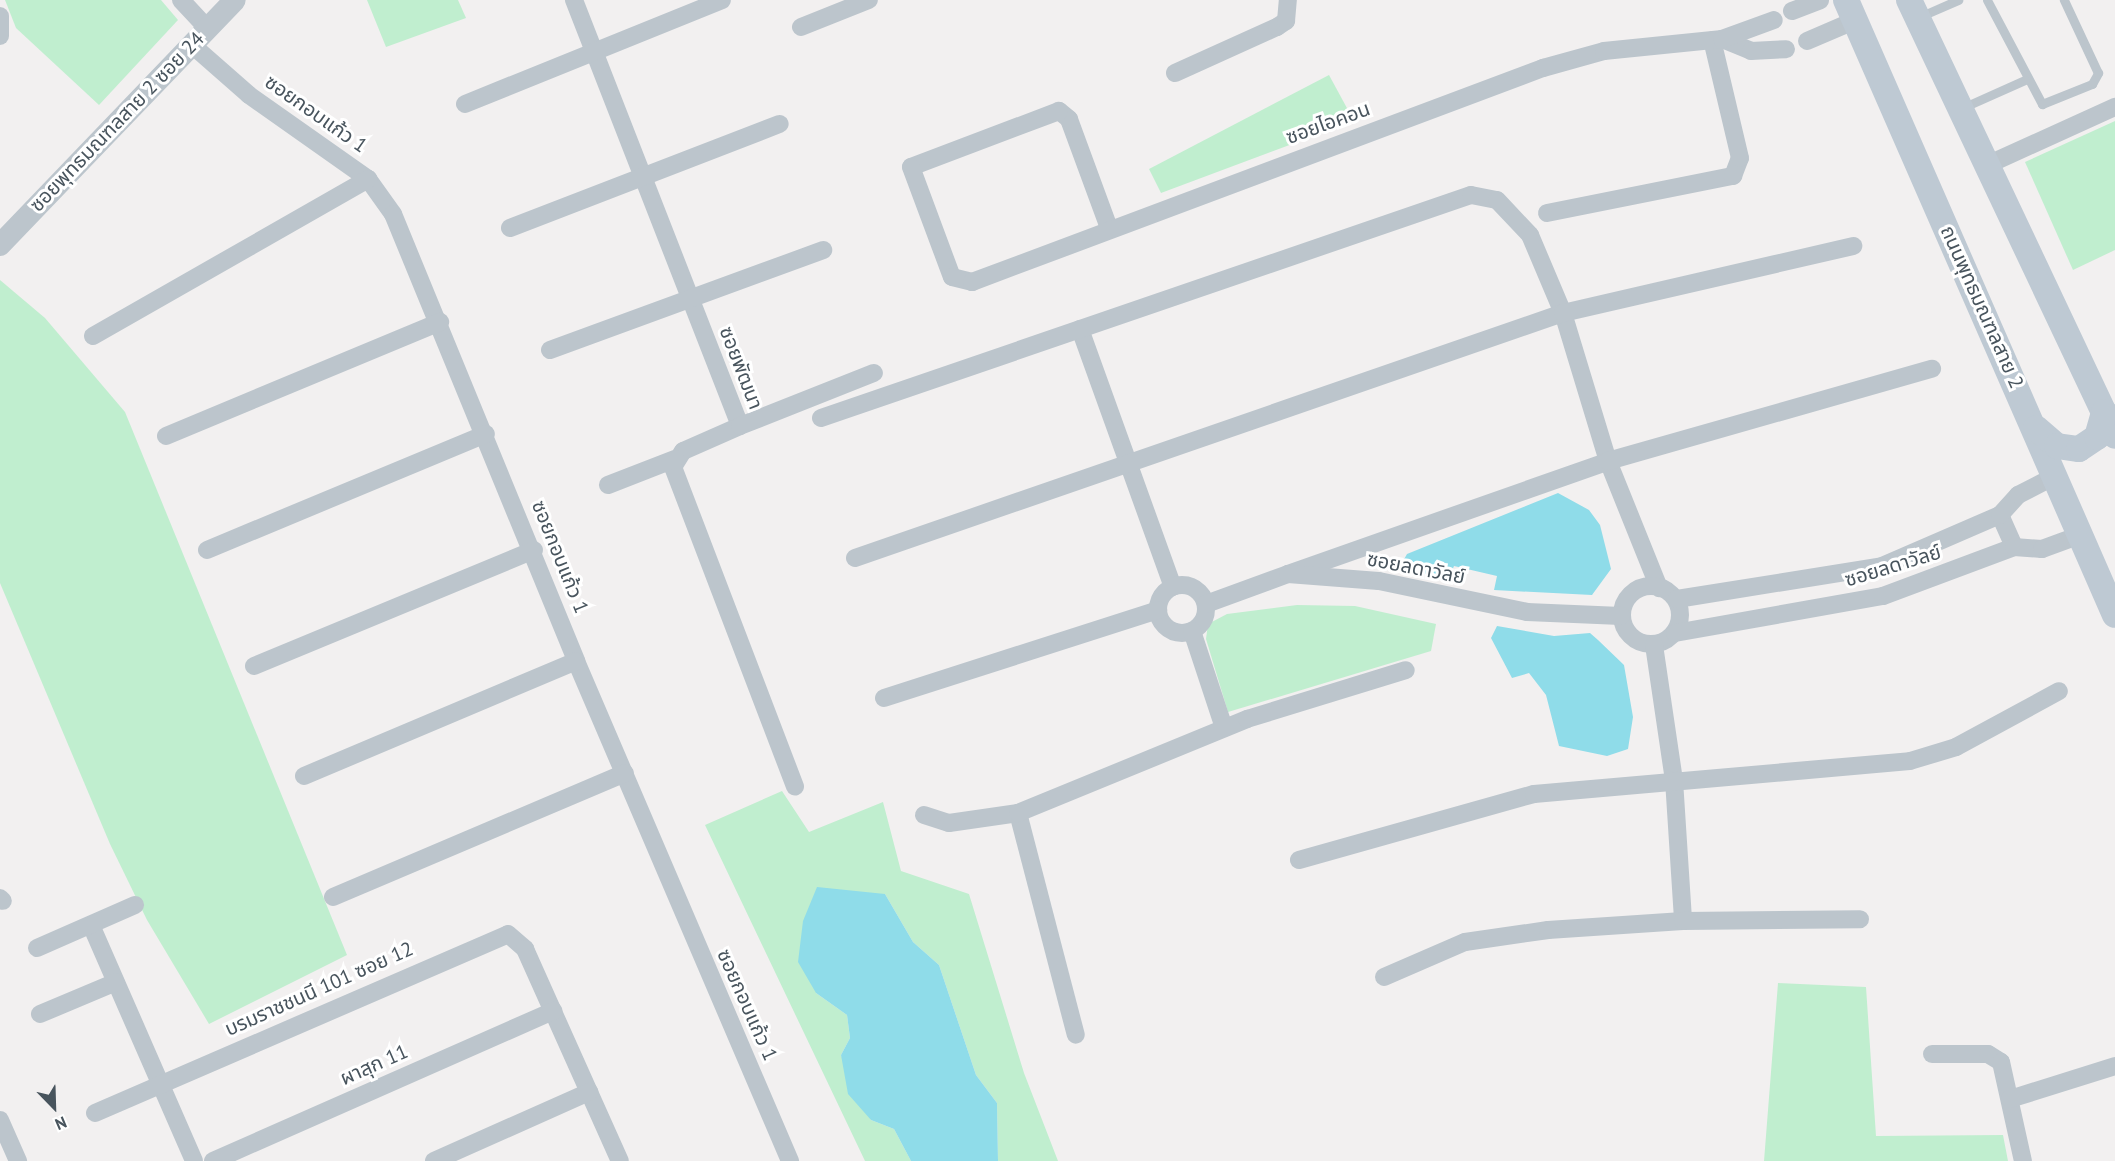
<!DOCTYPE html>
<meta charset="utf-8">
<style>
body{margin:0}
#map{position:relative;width:2115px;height:1161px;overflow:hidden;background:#f2f0f0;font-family:"PT Sans","Noto Sans Thai",sans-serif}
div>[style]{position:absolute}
.green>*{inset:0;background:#c0eecf}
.water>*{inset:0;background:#8fdce9}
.service>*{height:9px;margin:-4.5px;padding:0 4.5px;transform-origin:4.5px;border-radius:4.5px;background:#bcc5cc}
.minor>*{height:18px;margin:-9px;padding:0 9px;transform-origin:9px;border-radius:9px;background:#bcc5cc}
.minor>.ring{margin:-9px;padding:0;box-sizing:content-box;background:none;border:18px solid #bcc5cc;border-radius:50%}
.tertiary>*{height:22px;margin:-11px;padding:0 11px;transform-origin:11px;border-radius:11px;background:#bcc5cc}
.secondary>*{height:26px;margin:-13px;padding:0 13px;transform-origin:13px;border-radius:13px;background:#bec9d3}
span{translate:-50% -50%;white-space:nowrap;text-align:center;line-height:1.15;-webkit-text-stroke:6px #fff;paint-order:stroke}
.street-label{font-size:20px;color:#48545d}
.north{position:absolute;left:24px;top:1077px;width:60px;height:60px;-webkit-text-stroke:4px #fff;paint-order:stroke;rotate:157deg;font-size:16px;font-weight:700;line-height:24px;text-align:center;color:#48545d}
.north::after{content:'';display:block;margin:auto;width:21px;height:27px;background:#48545d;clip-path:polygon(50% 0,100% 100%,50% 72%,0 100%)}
</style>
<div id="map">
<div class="green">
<div style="clip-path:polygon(5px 0,161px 0,178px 20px,99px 105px,16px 28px)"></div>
<div style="clip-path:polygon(367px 0,458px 0,466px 18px,386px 47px)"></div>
<div style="clip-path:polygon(1329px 75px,1354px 121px,1161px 193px,1149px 169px)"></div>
<div style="clip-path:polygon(2115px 121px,2115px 250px,2073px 270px,2025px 162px)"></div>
<div style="clip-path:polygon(0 280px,45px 318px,125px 412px,347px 955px,209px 1024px,147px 920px,110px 844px,0 583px)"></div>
<div style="clip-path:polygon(1297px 605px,1355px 606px,1436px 624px,1431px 651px,1228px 712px,1206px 639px,1208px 624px,1227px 614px)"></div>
<div style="clip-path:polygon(782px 791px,809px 832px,883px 802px,901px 871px,969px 894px,1024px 1073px,1058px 1161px,998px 1161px,997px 1103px,976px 1075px,939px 965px,913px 942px,885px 894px,816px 993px,847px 1015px,850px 1038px,841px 1055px,871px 1120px,894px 1129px,911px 1161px,865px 1161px,705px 825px)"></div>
<div style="clip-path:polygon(1778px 983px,1866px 987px,1876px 1136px,2003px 1135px,2008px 1161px,1764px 1161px)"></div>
</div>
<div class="water">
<div style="clip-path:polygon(1558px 493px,1589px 510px,1600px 525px,1611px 569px,1592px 595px,1494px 590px,1497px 576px,1454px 566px,1448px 580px,1408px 570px,1402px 563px,1407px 554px)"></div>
<div style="clip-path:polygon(1497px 626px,1554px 636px,1590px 633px,1598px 640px,1624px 665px,1633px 717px,1628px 749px,1607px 756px,1559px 746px,1546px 695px,1529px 673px,1512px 678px,1491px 638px)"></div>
<div style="clip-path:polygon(817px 887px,885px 894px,913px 942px,939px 965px,976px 1075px,997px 1103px,998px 1161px,911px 1161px,894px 1129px,871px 1120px,848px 1094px,841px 1055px,850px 1038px,847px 1015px,816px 993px,798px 962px,803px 921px)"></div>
</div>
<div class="service">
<div style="left:1987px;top:0;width:118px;rotate:62.1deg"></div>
<div style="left:2042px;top:104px;width:54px;rotate:-21.8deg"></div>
<div style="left:2092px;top:84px;width:13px;rotate:-61deg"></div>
<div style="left:2098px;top:73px;width:81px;rotate:-115deg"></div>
<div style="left:1919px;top:17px;width:43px;rotate:-23.6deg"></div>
<div style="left:1962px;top:108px;width:69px;rotate:-24deg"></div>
</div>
<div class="minor">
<div style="left:181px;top:0;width:38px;rotate:47deg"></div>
<div style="left:574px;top:0;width:457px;rotate:68.7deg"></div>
<div style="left:740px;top:426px;width:62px;rotate:156.3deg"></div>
<div style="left:683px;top:451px;width:19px;rotate:122deg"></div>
<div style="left:673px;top:467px;width:342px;rotate:69.1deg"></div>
<div style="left:1792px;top:11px;width:30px;rotate:-21deg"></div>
<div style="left:0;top:16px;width:20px;rotate:90deg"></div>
<div style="left:801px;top:27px;width:73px;rotate:-21.7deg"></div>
<div style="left:1722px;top:39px;width:31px;rotate:22deg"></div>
<div style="left:1751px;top:51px;width:35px;rotate:-3deg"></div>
<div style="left:1807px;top:41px;width:53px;rotate:-23.2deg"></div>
<div style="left:191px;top:44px;width:77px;rotate:41.3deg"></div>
<div style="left:249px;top:95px;width:146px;rotate:35.2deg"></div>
<div style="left:368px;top:179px;width:43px;rotate:54.5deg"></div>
<div style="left:393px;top:214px;width:483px;rotate:67.7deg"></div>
<div style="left:576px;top:661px;width:544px;rotate:66.83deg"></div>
<div style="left:1175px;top:73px;width:112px;rotate:-24.3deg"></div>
<div style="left:1277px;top:27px;width:11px;rotate:-34deg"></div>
<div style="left:1286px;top:21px;width:21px;rotate:-85deg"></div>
<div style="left:465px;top:104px;width:277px;rotate:-22deg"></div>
<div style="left:1987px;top:165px;width:141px;rotate:-24.4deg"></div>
<div style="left:1547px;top:213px;width:190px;rotate:-11.3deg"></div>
<div style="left:1733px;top:176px;width:19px;rotate:-69deg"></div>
<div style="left:1740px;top:158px;width:121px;rotate:-103.3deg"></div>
<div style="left:510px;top:228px;width:289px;rotate:-21.1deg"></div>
<div style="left:1109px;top:228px;width:116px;rotate:-110.2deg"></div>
<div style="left:1069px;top:119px;width:13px;rotate:-141deg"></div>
<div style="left:1059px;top:111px;width:158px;rotate:159.3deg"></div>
<div style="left:911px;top:167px;width:117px;rotate:69.6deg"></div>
<div style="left:952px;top:277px;width:21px;rotate:14deg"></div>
<div style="left:972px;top:282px;width:610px;rotate:-20.55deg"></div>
<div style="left:1543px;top:68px;width:63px;rotate:-15.6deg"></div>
<div style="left:1604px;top:51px;width:119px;rotate:-5.8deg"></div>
<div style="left:1722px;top:39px;width:55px;rotate:-20.1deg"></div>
<div style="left:1080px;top:329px;width:274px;rotate:70.2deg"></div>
<div style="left:93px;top:336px;width:317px;rotate:-29.7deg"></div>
<div style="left:550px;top:350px;width:291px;rotate:-20.1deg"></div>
<div style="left:821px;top:418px;width:687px;rotate:-18.94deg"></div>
<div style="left:1471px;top:195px;width:26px;rotate:11deg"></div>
<div style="left:1497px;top:200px;width:48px;rotate:46.7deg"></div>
<div style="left:1530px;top:235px;width:85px;rotate:67.1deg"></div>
<div style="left:1563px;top:313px;width:155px;rotate:73.1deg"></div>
<div style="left:1608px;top:461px;width:137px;rotate:68.1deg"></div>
<div style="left:740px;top:426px;width:144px;rotate:-21.6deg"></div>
<div style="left:166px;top:436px;width:297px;rotate:-22.6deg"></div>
<div style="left:608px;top:485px;width:72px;rotate:-21.2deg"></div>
<div style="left:2000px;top:515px;width:35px;rotate:66deg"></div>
<div style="left:207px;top:550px;width:302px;rotate:-22.6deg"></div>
<div style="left:855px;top:558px;width:749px;rotate:-19.09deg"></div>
<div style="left:1563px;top:313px;width:298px;rotate:-13deg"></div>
<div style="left:1288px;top:574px;width:339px;rotate:-19.4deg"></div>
<div style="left:1608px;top:461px;width:337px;rotate:-15.9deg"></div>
<div class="ring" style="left:1158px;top:585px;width:30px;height:30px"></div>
<div class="ring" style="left:1622px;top:586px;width:40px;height:40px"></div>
<div style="left:1677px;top:599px;width:208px;rotate:-9.1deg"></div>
<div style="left:1882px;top:566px;width:129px;rotate:-23.4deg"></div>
<div style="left:2000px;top:515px;width:27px;rotate:-48deg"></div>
<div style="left:2018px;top:495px;width:42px;rotate:-27.2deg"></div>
<div style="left:1206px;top:604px;width:87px;rotate:-20.1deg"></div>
<div style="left:1288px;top:574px;width:91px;rotate:4.4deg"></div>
<div style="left:1379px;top:581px;width:151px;rotate:11.8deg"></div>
<div style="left:1527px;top:612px;width:94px;rotate:2.4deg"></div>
<div style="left:1192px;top:631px;width:102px;rotate:71.7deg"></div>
<div style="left:1675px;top:633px;width:211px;rotate:-10.1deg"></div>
<div style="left:1883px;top:596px;width:140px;rotate:-20.5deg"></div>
<div style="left:2014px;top:547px;width:28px;rotate:4deg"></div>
<div style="left:2042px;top:549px;width:40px;rotate:-20.2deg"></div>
<div style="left:1654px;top:645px;width:136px;rotate:81.6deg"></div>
<div style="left:1674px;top:780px;width:141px;rotate:86.3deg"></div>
<div style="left:254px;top:666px;width:303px;rotate:-22.5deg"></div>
<div style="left:884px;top:698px;width:288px;rotate:-17.8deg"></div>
<div style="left:304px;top:776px;width:295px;rotate:-22.9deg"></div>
<div style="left:1018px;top:813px;width:229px;rotate:75.4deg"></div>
<div style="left:924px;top:815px;width:26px;rotate:18deg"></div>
<div style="left:949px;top:823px;width:70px;rotate:-8.2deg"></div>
<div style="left:1018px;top:813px;width:248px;rotate:-22.3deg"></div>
<div style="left:1247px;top:719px;width:166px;rotate:-17.1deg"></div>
<div style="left:1299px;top:860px;width:244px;rotate:-15.7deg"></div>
<div style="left:1534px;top:794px;width:377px;rotate:-5deg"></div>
<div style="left:1910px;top:761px;width:48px;rotate:-16.9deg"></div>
<div style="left:1956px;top:747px;width:117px;rotate:-28.5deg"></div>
<div style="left:333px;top:897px;width:317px;rotate:-23deg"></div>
<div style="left:0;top:898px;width:4px;rotate:45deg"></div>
<div style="left:91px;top:925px;width:257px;rotate:66.4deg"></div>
<div style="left:37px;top:948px;width:107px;rotate:-23.7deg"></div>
<div style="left:1384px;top:977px;width:88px;rotate:-23.4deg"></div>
<div style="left:1465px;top:942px;width:84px;rotate:-8.2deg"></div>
<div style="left:1548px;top:930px;width:135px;rotate:-3.8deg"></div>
<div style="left:1683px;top:921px;width:177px;rotate:-0.6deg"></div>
<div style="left:40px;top:1014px;width:82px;rotate:-22.8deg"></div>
<div style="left:1932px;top:1054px;width:56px"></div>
<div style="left:1988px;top:1054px;width:15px;rotate:32deg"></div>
<div style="left:2001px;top:1062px;width:101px;rotate:77.5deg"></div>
<div style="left:2010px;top:1099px;width:110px;rotate:-17.4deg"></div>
<div style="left:95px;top:1113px;width:450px;rotate:-23.4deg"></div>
<div style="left:508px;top:934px;width:23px;rotate:41deg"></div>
<div style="left:525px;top:949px;width:232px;rotate:65.9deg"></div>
<div style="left:0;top:1120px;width:45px;rotate:66.3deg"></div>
<div style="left:213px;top:1161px;width:372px;rotate:-23.8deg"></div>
<div style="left:434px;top:1161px;width:170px;rotate:-24deg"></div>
</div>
<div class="tertiary">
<div style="left:0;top:245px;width:339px;rotate:-46.2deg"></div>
</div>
<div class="secondary">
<div style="left:1846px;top:0;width:671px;rotate:66.38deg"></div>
<div style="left:1909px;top:0;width:482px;rotate:64.7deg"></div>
<div style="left:2036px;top:428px;width:28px;rotate:41deg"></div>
<div style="left:2057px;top:446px;width:22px;rotate:8deg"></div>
<div style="left:2079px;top:449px;width:22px;rotate:-34deg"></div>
<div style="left:2097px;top:437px;width:26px;rotate:-74deg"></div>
</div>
<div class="street-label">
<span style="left:316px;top:114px;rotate:35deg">ซอยกอบแก้ว 1</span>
<span style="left:117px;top:122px;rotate:-46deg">ซอยพุทธมณฑลสาย 2 ซอย 24</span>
<span style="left:1328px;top:123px;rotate:-20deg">ซอยไอคอน</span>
<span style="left:1982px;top:307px;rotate:66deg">ถนนพุทธมณฑลสาย 2</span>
<span style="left:741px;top:368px;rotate:69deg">ซอยพัฒนา</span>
<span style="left:560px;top:557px;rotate:68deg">ซอยกอบแก้ว 1</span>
<span style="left:1893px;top:566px;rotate:-17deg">ซอยลดาวัลย์</span>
<span style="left:1416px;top:568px;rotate:11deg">ซอยลดาวัลย์</span>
<span style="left:319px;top:989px;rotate:-24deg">บรมราชชนนี 101 ซอย 12</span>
<span style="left:747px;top:1005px;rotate:66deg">ซอยกอบแก้ว 1</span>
<span style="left:374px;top:1065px;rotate:-24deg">ผาสุก 11</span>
</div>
<div class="north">N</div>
</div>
